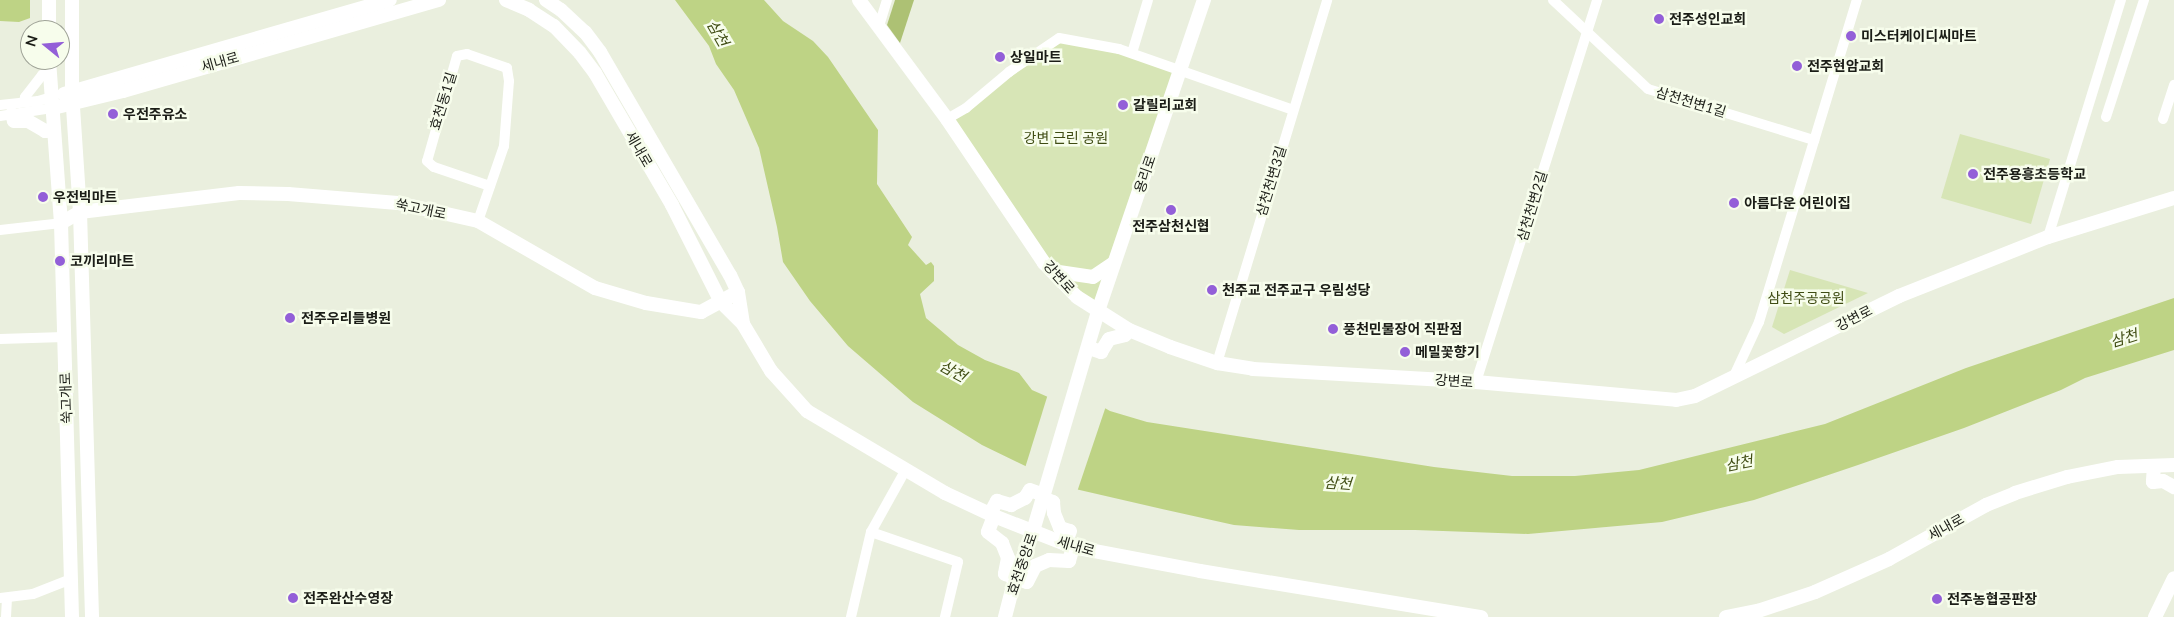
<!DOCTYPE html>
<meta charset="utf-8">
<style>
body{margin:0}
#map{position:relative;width:2174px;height:617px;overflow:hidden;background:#eaefde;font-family:Lato,"Noto Sans KR",sans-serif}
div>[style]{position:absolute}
.green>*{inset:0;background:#d7e5b6}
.forest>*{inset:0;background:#adc174}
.water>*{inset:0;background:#bed385}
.pier>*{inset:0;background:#eaefde}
.street>*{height:10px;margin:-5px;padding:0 5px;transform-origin:5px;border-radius:5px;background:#fff}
.secondary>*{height:14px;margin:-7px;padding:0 7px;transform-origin:7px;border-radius:7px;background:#fff}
.dots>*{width:14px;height:14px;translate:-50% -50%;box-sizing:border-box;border:2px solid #f7fdec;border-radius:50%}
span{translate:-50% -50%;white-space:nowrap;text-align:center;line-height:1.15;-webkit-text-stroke:5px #f7fdec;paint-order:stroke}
.poi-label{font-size:14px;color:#1b1d17;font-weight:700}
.left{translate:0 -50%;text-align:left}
.street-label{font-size:14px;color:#1b1d17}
.park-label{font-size:14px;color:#3f4c13}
.water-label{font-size:15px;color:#404d14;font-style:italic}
.north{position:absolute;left:20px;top:20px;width:50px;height:50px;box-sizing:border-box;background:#f7fdec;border:1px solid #9fa397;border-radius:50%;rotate:287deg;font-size:14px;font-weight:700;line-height:20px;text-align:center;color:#1b1d17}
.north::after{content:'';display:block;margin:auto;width:18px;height:22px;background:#935fd8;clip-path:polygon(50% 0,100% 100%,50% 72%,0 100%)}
</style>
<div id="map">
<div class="green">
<div style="clip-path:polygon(1059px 38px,1180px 70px,1098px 311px,1077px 297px,947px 119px)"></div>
<div style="clip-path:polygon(1960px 134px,2050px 159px,2031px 224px,1941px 198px)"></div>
<div style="clip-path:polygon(1790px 270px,1868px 293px,1784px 334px,1772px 327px)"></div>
</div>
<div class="forest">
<div style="clip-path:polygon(895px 0,914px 0,900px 43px,887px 25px)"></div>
</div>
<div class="water">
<div style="clip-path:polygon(0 0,80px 0,19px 22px,0 21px)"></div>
<div style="clip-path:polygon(675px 0,764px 0,783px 21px,813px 41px,828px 57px,878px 130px,877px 184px,912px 237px,908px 245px,926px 265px,931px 262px,934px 266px,934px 281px,920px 294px,926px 318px,958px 345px,985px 360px,1019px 373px,1032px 390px,1048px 397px,1075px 391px,1110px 411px,1147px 422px,1434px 467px,1512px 476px,1575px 476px,1639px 470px,1825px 424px,1966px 368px,2174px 298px,2174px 350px,2085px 378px,2061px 390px,1964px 428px,1858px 465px,1754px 500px,1662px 522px,1528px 534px,1415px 530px,1299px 530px,1234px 525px,1162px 509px,1071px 488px,982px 445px,913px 402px,848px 346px,810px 301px,783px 262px,777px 227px,759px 148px,734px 90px,716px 64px,709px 46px)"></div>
</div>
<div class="pier">
<div style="clip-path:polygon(30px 0,83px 0,30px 20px)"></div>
<div style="clip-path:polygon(1076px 388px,1106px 406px,1077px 492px,1025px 468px,1048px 394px)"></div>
</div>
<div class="street">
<div style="left:1553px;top:0;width:130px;rotate:43.1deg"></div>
<div style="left:1648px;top:89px;width:174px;rotate:17.1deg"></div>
<div style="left:879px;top:26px;width:27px;rotate:-73deg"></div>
<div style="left:1132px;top:53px;width:55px;rotate:-73.2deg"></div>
<div style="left:24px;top:102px;width:5px;rotate:-79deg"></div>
<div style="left:25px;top:97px;width:28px;rotate:-52deg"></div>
<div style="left:42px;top:75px;width:8px;rotate:-7deg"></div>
<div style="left:0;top:105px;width:38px;rotate:-6deg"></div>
<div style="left:38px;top:101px;width:15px;rotate:-16deg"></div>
<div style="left:0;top:116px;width:54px;rotate:-8.6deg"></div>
<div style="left:2106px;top:117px;width:123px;rotate:-72deg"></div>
<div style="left:947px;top:119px;width:22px;rotate:-30deg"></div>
<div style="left:966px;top:108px;width:56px;rotate:-39.9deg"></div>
<div style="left:1009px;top:72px;width:60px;rotate:-34.2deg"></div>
<div style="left:1059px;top:38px;width:61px;rotate:10.4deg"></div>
<div style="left:1119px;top:49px;width:184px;rotate:19.3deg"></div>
<div style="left:2163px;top:119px;width:36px;rotate:-72deg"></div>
<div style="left:478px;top:221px;width:79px;rotate:-70.9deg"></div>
<div style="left:504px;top:146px;width:65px;rotate:-85.6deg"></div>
<div style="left:509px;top:81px;width:13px;rotate:-99deg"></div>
<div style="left:507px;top:68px;width:42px;rotate:-160.7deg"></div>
<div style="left:467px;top:54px;width:10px;rotate:169deg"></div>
<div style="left:457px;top:56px;width:109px;rotate:105.9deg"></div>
<div style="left:427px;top:161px;width:9px;rotate:41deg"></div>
<div style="left:434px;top:167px;width:59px;rotate:18.7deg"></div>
<div style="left:0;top:230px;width:61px;rotate:-6.5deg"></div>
<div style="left:2048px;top:237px;width:248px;rotate:-72.9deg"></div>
<div style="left:0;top:339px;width:64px;rotate:-1.8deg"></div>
<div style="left:1217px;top:363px;width:379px;rotate:-73.1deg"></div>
<div style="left:1733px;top:378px;width:62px;rotate:-65.1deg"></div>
<div style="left:1759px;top:322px;width:337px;rotate:-73.1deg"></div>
<div style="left:1476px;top:382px;width:401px;rotate:-72.4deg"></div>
<div style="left:871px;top:532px;width:92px;rotate:19deg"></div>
<div style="left:958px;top:562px;width:57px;rotate:103.3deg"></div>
<div style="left:0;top:598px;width:33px;rotate:-7deg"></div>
<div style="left:33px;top:594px;width:41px;rotate:-21.5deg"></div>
<div style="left:6px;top:617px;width:19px;rotate:-87deg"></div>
<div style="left:851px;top:617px;width:87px;rotate:-76.8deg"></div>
<div style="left:871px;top:532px;width:72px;rotate:-60.9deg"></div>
</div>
<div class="secondary">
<div style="left:49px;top:0;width:30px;rotate:90deg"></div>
<div style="left:72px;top:0;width:92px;rotate:90deg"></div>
<div style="left:72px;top:92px;width:120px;rotate:86.2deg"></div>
<div style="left:80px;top:212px;width:405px;rotate:88.3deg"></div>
<div style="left:506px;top:0;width:25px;rotate:23deg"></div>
<div style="left:529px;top:10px;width:30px;rotate:33deg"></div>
<div style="left:554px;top:26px;width:37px;rotate:46deg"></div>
<div style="left:580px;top:53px;width:25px;rotate:53deg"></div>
<div style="left:595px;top:73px;width:153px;rotate:59.7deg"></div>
<div style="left:672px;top:205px;width:109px;rotate:63.2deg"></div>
<div style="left:721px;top:302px;width:31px;rotate:45deg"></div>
<div style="left:546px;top:0;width:18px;rotate:34deg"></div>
<div style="left:561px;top:10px;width:33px;rotate:43deg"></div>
<div style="left:585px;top:32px;width:25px;rotate:53deg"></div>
<div style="left:600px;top:52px;width:258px;rotate:59.8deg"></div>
<div style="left:730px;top:275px;width:19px;rotate:65deg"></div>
<div style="left:738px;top:292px;width:32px;rotate:81deg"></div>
<div style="left:743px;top:324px;width:55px;rotate:59.2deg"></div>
<div style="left:771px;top:371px;width:54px;rotate:48deg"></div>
<div style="left:807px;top:411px;width:161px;rotate:30.7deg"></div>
<div style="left:945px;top:493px;width:54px;rotate:25.1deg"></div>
<div style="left:994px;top:516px;width:85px;rotate:21.4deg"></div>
<div style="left:1073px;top:547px;width:129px;rotate:10.7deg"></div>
<div style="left:1200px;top:571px;width:285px;rotate:9.3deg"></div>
<div style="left:859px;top:0;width:148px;rotate:53.5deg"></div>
<div style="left:947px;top:119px;width:174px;rotate:56deg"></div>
<div style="left:1044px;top:263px;width:47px;rotate:45.9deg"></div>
<div style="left:1077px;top:297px;width:62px;rotate:32.4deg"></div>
<div style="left:1129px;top:330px;width:44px;rotate:22.5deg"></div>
<div style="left:1170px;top:347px;width:50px;rotate:18.8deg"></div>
<div style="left:1217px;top:363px;width:36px;rotate:9deg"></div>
<div style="left:1253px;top:369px;width:223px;rotate:3.3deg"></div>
<div style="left:1476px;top:382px;width:201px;rotate:5.1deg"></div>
<div style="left:1676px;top:400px;width:19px;rotate:-12deg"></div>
<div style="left:1695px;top:396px;width:227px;rotate:-26.1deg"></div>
<div style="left:1899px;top:296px;width:160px;rotate:-21.6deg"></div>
<div style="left:2048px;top:237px;width:132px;rotate:-17.2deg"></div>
<div style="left:49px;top:60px;width:163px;rotate:85.8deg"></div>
<div style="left:61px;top:223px;width:394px;rotate:88.4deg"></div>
<div style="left:64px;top:94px;width:339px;rotate:-16.1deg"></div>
<div style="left:53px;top:108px;width:72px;rotate:-13.7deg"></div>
<div style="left:123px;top:91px;width:329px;rotate:-16.1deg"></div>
<div style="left:12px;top:114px;width:7px;rotate:74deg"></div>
<div style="left:14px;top:121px;width:14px"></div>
<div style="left:28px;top:121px;width:20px;rotate:30deg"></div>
<div style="left:45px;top:131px;width:9px;rotate:-6deg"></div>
<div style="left:61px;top:223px;width:22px;rotate:-30deg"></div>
<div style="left:80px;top:212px;width:160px;rotate:-6.8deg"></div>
<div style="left:239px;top:193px;width:49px;rotate:1.2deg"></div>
<div style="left:288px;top:194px;width:110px;rotate:4.7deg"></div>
<div style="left:398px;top:203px;width:82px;rotate:12.7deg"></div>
<div style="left:478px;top:221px;width:135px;rotate:29.8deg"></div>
<div style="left:595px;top:288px;width:53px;rotate:16.4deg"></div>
<div style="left:646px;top:303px;width:56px;rotate:9.3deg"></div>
<div style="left:701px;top:312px;width:42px;rotate:-28.4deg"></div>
<div style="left:1052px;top:271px;width:41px;rotate:8.3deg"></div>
<div style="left:1093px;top:277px;width:25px;rotate:-34deg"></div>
<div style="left:1089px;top:348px;width:13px;rotate:18deg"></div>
<div style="left:1101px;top:352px;width:15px;rotate:-58deg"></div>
<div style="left:1109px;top:339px;width:16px;rotate:-14deg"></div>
<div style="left:1125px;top:335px;width:6px;rotate:-51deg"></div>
<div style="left:2154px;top:466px;width:16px;rotate:94deg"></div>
<div style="left:2153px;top:482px;width:10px;rotate:-6deg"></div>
<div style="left:2163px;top:481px;width:13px;rotate:29deg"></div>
<div style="left:1043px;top:498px;width:11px;rotate:22deg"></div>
<div style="left:1053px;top:502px;width:11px;rotate:85deg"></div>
<div style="left:1054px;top:513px;width:16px;rotate:68deg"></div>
<div style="left:1060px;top:528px;width:10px;rotate:17deg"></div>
<div style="left:1070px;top:531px;width:14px;rotate:111deg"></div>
<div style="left:990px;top:514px;width:15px;rotate:-62deg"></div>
<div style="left:997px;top:501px;width:15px;rotate:16deg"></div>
<div style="left:1011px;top:505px;width:16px;rotate:-27deg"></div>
<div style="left:1025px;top:498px;width:9px;rotate:-58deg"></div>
<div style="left:1030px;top:490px;width:15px;rotate:20deg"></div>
<div style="left:994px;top:516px;width:17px;rotate:111deg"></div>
<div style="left:988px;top:532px;width:18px;rotate:38deg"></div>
<div style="left:1002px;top:543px;width:16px;rotate:68deg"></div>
<div style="left:1008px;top:558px;width:16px;rotate:101deg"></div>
<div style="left:1005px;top:574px;width:23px;rotate:20deg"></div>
<div style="left:1027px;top:582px;width:18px;rotate:-63deg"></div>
<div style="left:1035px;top:566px;width:15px;rotate:-23deg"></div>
<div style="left:1049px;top:560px;width:20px;rotate:3deg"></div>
<div style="left:1069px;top:561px;width:15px;rotate:-74deg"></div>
<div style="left:1005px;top:617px;width:40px;rotate:-75.6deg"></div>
<div style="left:1015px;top:578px;width:50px;rotate:-69deg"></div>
<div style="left:1033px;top:531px;width:229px;rotate:-73.5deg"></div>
<div style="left:1098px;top:311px;width:329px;rotate:-71.2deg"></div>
<div style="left:1726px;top:617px;width:33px;rotate:-11deg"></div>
<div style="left:1758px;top:611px;width:60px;rotate:-18.4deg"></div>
<div style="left:1815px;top:592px;width:81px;rotate:-24deg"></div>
<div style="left:1889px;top:559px;width:111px;rotate:-29.1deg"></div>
<div style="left:1986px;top:505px;width:31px;rotate:-22deg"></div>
<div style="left:2015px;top:493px;width:54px;rotate:-17.1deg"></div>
<div style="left:2067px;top:477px;width:52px;rotate:-11.1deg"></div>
<div style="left:2118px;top:467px;width:56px;rotate:-2deg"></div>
<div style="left:2155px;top:617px;width:43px;rotate:-64deg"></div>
</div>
<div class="dots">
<div style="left:1659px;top:19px;background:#935fd8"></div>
<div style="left:1851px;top:36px;background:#935fd8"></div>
<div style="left:1000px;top:57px;background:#935fd8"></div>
<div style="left:1797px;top:66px;background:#935fd8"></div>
<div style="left:1123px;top:105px;background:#935fd8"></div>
<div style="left:113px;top:114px;background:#935fd8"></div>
<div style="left:1973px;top:174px;background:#935fd8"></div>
<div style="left:43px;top:197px;background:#935fd8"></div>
<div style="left:1734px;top:203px;background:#935fd8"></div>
<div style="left:1171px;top:210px;background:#935fd8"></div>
<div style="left:60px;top:261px;background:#935fd8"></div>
<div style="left:1212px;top:290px;background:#935fd8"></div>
<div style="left:290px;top:318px;background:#935fd8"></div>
<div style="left:1333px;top:329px;background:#935fd8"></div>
<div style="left:1405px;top:352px;background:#935fd8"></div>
<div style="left:293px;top:598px;background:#935fd8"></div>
<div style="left:1937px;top:599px;background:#935fd8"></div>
</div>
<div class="poi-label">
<span class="left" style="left:1669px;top:19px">전주성인교회</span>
<span class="left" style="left:1861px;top:36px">미스터케이디씨마트</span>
<span class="left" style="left:1010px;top:57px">상일마트</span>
<span class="left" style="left:1807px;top:66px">전주현암교회</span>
<span class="left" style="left:1133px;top:105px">갈릴리교회</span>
<span class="left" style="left:123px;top:114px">우전주유소</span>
<span class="left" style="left:1983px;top:174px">전주용흥초등학교</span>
<span class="left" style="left:53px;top:197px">우전빅마트</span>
<span class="left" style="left:1744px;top:203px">아름다운 어린이집</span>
<span style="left:1171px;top:226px">전주삼천신협</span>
<span class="left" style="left:70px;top:261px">코끼리마트</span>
<span class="left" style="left:1222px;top:290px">천주교 전주교구 우림성당</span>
<span class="left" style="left:301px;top:318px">전주우리들병원</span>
<span class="left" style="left:1343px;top:329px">풍천민물장어 직판점</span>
<span class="left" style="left:1415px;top:352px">메밀꽃향기</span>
<span class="left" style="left:303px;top:598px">전주완산수영장</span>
<span class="left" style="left:1947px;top:599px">전주농협공판장</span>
</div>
<div class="street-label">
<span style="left:220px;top:62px;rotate:-16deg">세내로</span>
<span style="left:443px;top:101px;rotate:-73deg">효천동1길</span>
<span style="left:1691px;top:102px;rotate:17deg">삼천천변1길</span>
<span style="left:639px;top:149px;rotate:60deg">세내로</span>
<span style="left:1145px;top:174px;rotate:-71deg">용리로</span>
<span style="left:1271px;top:181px;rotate:-73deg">삼천천변3길</span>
<span style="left:1532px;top:206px;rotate:-73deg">삼천천변2길</span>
<span style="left:421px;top:209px;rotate:12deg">쑥고개로</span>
<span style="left:1059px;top:277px;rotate:48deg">강변로</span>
<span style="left:1854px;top:318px;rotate:-27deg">강변로</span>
<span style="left:1454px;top:381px;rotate:4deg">강변로</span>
<span style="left:66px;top:398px;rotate:-92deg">쑥고개로</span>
<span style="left:1946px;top:527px;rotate:-29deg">세내로</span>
<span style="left:1076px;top:546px;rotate:16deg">세내로</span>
<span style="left:1022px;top:564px;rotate:-71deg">효천중앙로</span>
</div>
<div class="park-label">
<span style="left:1066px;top:138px">강변 근린 공원</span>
<span style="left:1806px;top:298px">삼천주공공원</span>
</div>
<div class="water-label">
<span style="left:718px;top:33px;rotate:60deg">삼천</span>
<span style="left:2124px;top:338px;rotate:-17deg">삼천</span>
<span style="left:953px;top:371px;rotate:29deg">삼천</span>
<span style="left:1739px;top:463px;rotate:-11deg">삼천</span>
<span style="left:1338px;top:483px;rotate:4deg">삼천</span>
</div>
<div class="north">N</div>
</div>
